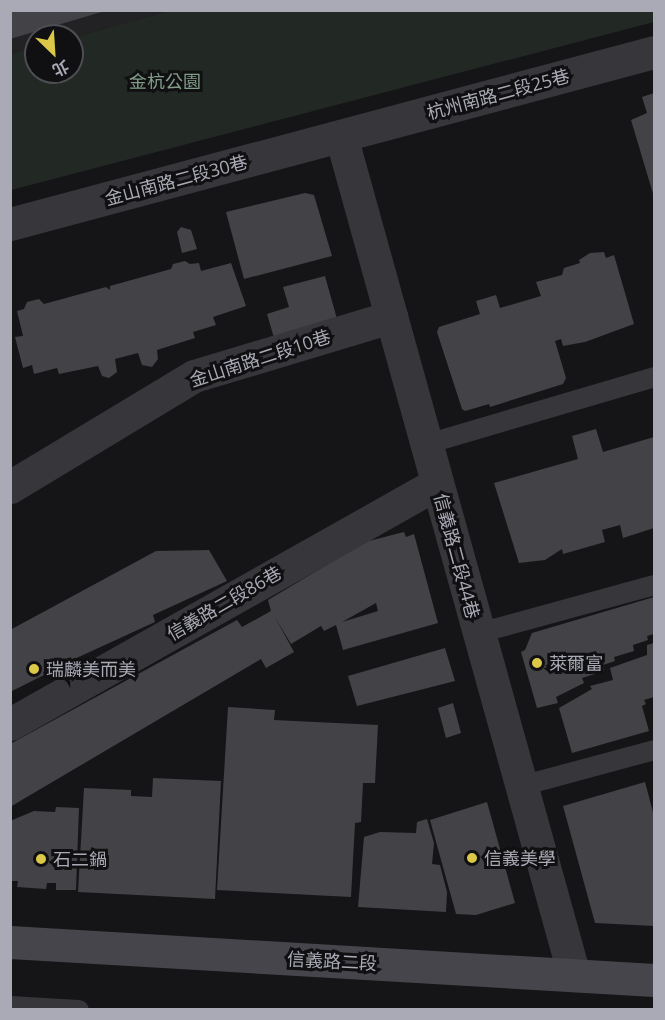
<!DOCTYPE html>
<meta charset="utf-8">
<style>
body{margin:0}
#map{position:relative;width:665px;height:1020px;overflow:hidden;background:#151517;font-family:"Open Sans","Noto Sans TC",sans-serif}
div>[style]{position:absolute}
.built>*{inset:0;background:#222123}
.green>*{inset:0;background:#222824}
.building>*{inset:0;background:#434246}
.lane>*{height:20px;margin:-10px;padding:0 10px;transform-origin:10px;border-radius:10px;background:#37373b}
.street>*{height:33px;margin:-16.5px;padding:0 16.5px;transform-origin:16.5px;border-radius:16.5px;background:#37373b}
.secondary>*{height:33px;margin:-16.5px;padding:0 16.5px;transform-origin:16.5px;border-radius:16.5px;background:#45454b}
.dots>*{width:16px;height:16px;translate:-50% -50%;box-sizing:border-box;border:3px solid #101012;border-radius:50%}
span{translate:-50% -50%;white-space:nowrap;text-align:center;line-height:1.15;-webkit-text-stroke:6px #101012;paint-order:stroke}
.park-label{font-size:18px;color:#829e89}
.street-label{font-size:18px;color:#a9aab5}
.poi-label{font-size:18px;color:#a9aab5}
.left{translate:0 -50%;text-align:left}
.frame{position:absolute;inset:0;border:12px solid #a9aab5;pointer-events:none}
.north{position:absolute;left:24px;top:24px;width:60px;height:60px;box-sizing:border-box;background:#101012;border:2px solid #4d4e53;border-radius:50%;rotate:155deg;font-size:16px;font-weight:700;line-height:24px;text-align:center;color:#a9aab5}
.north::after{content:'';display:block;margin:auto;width:21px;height:27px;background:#dbc848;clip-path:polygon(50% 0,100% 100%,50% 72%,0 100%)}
</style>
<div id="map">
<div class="built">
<div style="clip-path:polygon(11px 11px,174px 11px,72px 38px,36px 36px,36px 47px,11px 54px)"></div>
</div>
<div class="green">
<div style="clip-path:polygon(174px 10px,654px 10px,654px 22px,11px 190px,11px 54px,36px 47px,36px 72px,72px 72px,72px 38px)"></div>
</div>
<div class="building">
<div style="clip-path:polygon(10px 10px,105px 10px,105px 11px,10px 39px)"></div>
<div style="clip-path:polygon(654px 93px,654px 197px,631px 120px,647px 113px,642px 97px)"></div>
<div style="clip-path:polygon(305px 193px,314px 195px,332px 256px,244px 279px,226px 212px)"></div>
<div style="clip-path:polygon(181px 227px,191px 230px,197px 249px,182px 253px,177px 232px)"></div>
<div style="clip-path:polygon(604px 252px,606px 258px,614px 255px,634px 324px,585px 342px,563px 346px,561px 339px,555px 341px,566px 378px,563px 384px,490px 407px,489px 404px,465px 411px,462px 409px,437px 332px,439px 327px,480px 314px,476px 301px,496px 295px,500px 308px,541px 296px,536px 282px,562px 275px,564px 268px,580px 263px,579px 260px,590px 253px)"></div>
<div style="clip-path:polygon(185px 261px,190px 264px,199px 263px,201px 271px,231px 263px,246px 306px,213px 317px,216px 325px,193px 332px,195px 338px,157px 350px,158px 359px,152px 367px,142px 365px,138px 353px,115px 359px,117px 372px,109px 378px,102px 376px,98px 366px,59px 374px,57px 368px,34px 374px,32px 365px,23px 368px,15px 337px,23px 336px,17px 311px,24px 309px,27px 302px,39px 299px,44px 304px,106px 287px,110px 290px,110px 286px,171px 269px,173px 264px)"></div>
<div style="clip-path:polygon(325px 276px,337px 319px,274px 338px,267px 314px,289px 307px,283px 287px)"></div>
<div style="clip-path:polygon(596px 429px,603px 452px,654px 437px,654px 528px,623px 538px,620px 525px,602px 530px,605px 542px,563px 554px,562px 549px,545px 560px,519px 563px,494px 483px,578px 459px,572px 436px)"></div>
<div style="clip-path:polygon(evenodd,404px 532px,406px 537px,414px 534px,438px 623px,343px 650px,336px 625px,324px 631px,321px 626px,291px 644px,275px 617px,294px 652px,266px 668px,261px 659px,10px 807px,10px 744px,237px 620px,242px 627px,271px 611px,268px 600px,365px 542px,404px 532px,376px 603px,378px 611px,342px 622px,376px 603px)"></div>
<div style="clip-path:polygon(209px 550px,227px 581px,153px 615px,155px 622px,70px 661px,74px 668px,65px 673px,60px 667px,10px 692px,10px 630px,156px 551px)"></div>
<div style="clip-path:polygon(654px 597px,654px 634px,647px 636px,648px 640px,633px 645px,634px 651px,614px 657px,615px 661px,603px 665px,604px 671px,582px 678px,584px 683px,556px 697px,558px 703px,537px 708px,521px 652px,525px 650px,532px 633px)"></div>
<div style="clip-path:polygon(654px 643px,654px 697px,644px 700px,646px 704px,642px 706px,649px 731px,572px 753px,559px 708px,592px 689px,590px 686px,613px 680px,610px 668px,647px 655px,647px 645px)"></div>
<div style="clip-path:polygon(445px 648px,455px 681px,357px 706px,348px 676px)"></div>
<div style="clip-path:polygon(453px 703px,461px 733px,446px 738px,438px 708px)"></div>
<div style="clip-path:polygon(228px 707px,275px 710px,274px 720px,378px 725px,375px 783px,363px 783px,361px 822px,355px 823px,351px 897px,217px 890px)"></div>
<div style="clip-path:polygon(153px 778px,221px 781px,215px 899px,78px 892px,84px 788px,131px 790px,131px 796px,152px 797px)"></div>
<div style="clip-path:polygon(645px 782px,654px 816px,654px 926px,595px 923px,563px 806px)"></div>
<div style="clip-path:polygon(487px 802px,515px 903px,476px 915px,456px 914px,430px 820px)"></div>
<div style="clip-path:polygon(56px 807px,79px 808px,76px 890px,56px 890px,56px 883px,47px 883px,46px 889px,17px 887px,18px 881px,10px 881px,10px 821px,34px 811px,55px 812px)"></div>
<div style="clip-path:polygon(427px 819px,434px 843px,432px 864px,440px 865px,447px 892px,446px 912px,358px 907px,364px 837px,380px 832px,416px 833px,417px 822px)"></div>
</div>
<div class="lane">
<div style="left:427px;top:444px;width:237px;rotate:-16.4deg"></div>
<div style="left:479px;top:633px;width:181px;rotate:-15.3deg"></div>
<div style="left:521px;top:786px;width:138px;rotate:-15.1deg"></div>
<div style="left:10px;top:1006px;width:69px;rotate:3.3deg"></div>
</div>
<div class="street">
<div style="left:341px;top:136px;width:871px;rotate:74.48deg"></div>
<div style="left:10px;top:224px;width:667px;rotate:-14.95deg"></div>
<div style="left:10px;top:487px;width:215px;rotate:-31.1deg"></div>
<div style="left:194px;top:376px;width:206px;rotate:-16.7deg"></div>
<div style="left:10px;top:724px;width:490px;rotate:-29.4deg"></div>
</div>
<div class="secondary">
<div style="left:10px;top:942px;width:645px;rotate:3.38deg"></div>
</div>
<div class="dots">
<div style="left:537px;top:663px;background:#dbc848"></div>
<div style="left:34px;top:669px;background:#dbc848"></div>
<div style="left:472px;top:858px;background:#dbc848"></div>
<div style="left:41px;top:859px;background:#dbc848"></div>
</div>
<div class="park-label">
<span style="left:165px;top:81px">金杭公園</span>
</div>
<div class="street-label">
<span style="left:498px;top:94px;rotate:-15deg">杭州南路二段25巷</span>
<span style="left:176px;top:180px;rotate:-15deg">金山南路二段30巷</span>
<span style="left:260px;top:358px;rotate:-18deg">金山南路二段10巷</span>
<span style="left:457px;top:556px;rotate:75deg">信義路二段44巷</span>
<span style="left:224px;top:603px;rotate:-30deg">信義路二段86巷</span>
<span style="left:332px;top:961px;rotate:3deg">信義路二段</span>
</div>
<div class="poi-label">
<span class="left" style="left:549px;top:663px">萊爾富</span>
<span class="left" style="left:46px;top:669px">瑞麟美而美</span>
<span class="left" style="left:484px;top:858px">信義美學</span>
<span class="left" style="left:53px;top:859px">石二鍋</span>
</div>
<div class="frame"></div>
<div class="north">北</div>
</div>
